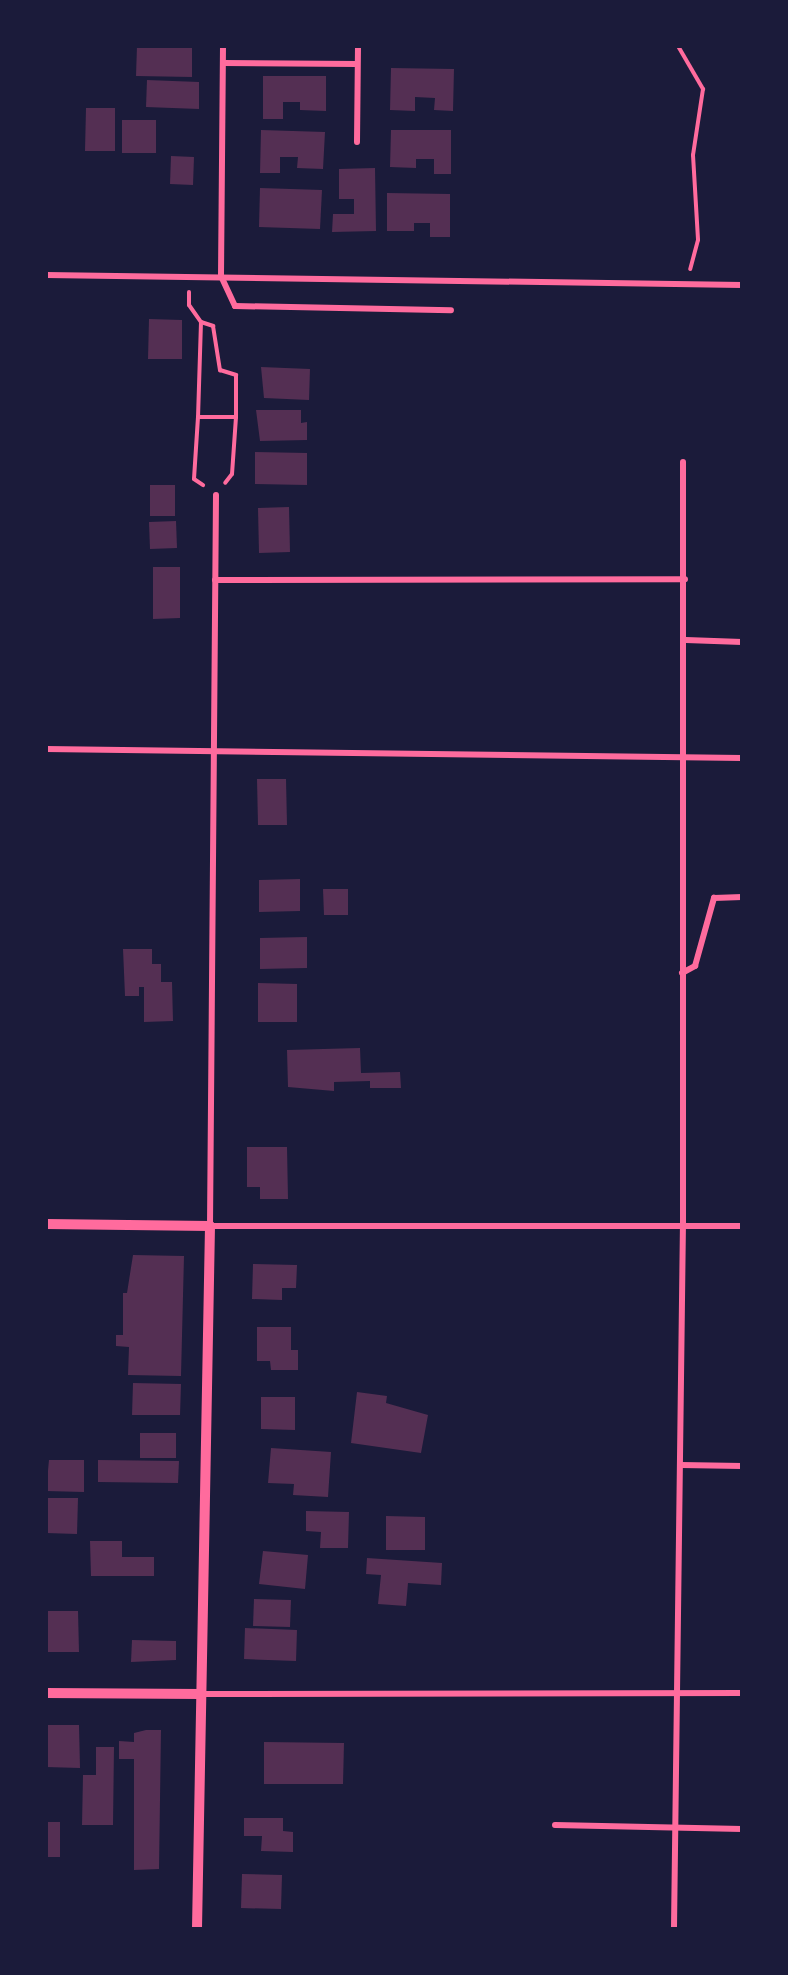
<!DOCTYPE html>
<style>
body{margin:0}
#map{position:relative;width:788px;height:1975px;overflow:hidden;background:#1b1b3a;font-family:Merriweather,serif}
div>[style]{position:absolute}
.building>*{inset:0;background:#542f53}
.path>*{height:4px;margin:-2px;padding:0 2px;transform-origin:2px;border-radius:2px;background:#ff6b9d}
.minor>*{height:6px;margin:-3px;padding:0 3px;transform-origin:3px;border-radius:3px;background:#ff6b9d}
.tertiary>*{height:10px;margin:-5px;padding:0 5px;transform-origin:5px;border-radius:5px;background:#ff6b9d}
span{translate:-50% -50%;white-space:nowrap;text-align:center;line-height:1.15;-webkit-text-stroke:6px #1b1b3a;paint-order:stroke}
.frame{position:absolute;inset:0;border:48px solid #1b1b3a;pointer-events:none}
</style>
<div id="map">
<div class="building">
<div style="clip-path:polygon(137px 46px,192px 46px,192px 77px,136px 76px)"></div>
<div style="clip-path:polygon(391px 68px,454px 69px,453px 111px,434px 110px,435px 98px,415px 97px,415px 111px,390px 110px)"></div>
<div style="clip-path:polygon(263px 76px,326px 76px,326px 111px,300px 110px,300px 102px,283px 102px,283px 119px,263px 119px)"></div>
<div style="clip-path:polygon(147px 80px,199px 82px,199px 109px,146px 107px)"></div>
<div style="clip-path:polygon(86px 108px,115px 108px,115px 151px,85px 151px)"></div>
<div style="clip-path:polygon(122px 120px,156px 120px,156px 153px,122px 153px)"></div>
<div style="clip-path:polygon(261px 130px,325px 132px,323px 169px,297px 168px,298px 157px,280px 157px,280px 173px,260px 173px)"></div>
<div style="clip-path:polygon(391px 130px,451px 130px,451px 174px,434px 174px,434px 159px,416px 159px,416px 168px,390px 167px)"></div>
<div style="clip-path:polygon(171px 156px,194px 157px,193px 185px,170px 184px)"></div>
<div style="clip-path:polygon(375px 168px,376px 231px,332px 232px,333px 214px,354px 214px,354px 199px,339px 199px,339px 169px)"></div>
<div style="clip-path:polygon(260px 188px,322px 190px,320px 229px,259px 227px)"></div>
<div style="clip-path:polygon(387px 193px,450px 194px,450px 237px,430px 237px,430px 223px,414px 223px,414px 231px,387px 231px)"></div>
<div style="clip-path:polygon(149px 319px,182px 320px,182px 359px,148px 359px)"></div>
<div style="clip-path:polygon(261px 367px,310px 369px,309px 400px,264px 398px)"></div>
<div style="clip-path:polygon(256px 410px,301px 410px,301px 423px,307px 422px,307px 440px,260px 441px)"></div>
<div style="clip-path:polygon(255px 452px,307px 453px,307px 485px,255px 484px)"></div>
<div style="clip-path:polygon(150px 485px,175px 485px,175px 516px,150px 516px)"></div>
<div style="clip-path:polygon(289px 507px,290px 552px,259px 553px,258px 508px)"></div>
<div style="clip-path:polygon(176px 521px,177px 548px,150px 549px,149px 522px)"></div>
<div style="clip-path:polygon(153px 567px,180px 567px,180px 618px,153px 619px)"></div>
<div style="clip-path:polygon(257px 779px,286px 779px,287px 825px,258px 825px)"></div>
<div style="clip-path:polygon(300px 879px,300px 911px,259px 912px,259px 880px)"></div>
<div style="clip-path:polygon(323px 889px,348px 889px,348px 915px,324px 915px)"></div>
<div style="clip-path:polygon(307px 937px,307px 968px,260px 969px,260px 938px)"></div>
<div style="clip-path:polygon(123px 949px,152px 949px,152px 964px,161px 964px,161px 982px,172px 982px,173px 1021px,144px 1022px,144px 987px,139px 987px,139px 996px,125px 996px)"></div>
<div style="clip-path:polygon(258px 983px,297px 984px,297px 1022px,258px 1022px)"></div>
<div style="clip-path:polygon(360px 1048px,361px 1073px,400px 1072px,401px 1088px,370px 1088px,370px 1081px,334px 1082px,334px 1091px,288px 1087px,287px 1050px)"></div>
<div style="clip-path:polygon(247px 1147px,287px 1147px,288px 1199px,260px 1199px,260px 1187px,247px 1187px)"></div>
<div style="clip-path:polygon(133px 1255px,184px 1256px,181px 1376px,128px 1375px,129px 1347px,116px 1346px,116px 1335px,123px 1335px,123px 1293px,127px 1293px)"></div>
<div style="clip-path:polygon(253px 1264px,297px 1265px,296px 1288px,282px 1288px,282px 1300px,252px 1299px)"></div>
<div style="clip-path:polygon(257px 1327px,291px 1327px,291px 1350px,298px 1350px,298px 1370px,271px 1370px,270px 1361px,257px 1361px)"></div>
<div style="clip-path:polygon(133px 1383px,181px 1384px,180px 1415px,132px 1415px)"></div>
<div style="clip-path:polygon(357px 1392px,387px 1396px,386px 1403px,428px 1415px,421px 1453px,351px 1443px)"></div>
<div style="clip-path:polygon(261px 1397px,295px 1397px,295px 1430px,261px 1429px)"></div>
<div style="clip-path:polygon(140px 1433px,176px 1433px,176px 1458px,140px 1458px)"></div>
<div style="clip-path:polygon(271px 1448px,331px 1452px,328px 1497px,293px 1495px,294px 1484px,268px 1483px)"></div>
<div style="clip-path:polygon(49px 1460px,84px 1460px,84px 1492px,46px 1491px)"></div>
<div style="clip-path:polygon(98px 1460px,179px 1461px,178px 1483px,98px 1482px)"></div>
<div style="clip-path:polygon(46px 1498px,78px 1498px,77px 1534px,46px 1533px)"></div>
<div style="clip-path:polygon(306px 1511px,349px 1512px,348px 1548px,320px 1548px,321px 1532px,306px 1531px)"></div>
<div style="clip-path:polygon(386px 1516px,425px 1517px,425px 1550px,386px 1550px)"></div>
<div style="clip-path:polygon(90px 1541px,122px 1541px,122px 1557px,154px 1557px,154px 1576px,91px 1576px)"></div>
<div style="clip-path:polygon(263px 1551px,308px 1555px,305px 1589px,259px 1584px)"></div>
<div style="clip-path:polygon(367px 1558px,442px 1563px,441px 1585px,408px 1583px,406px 1606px,378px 1604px,381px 1575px,366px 1574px)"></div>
<div style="clip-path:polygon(254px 1599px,291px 1600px,290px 1627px,253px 1626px)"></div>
<div style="clip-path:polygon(46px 1611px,78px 1611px,79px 1652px,46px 1652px)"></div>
<div style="clip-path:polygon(245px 1628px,297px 1630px,296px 1661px,244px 1659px)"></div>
<div style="clip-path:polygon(132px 1640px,176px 1641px,176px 1660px,131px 1662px)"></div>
<div style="clip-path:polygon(46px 1725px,79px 1725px,80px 1768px,46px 1767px)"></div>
<div style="clip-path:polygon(146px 1730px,161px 1730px,159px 1869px,134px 1870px,134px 1759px,119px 1759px,119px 1741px,134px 1742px,134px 1733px)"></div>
<div style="clip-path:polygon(264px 1742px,344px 1743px,343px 1784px,264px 1784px)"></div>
<div style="clip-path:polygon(96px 1747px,114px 1747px,113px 1825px,82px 1825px,83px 1775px,96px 1775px)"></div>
<div style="clip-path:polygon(244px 1818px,283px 1818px,283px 1831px,293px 1832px,293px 1852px,261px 1851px,262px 1836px,244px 1836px)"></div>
<div style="clip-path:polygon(46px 1822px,60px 1822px,60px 1857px,46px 1857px)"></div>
<div style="clip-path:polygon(242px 1874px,282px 1875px,281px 1909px,241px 1908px)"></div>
</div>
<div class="path">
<div style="left:678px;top:46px;width:50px;rotate:59.8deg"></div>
<div style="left:703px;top:89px;width:67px;rotate:98.6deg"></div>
<div style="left:693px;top:155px;width:85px;rotate:86.6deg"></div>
<div style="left:698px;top:240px;width:30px;rotate:105deg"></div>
<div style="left:189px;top:292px;width:13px;rotate:90deg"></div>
<div style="left:189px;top:305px;width:21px;rotate:55deg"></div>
<div style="left:201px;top:322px;width:95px;rotate:91.8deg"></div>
<div style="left:198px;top:417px;width:38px"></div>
<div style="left:236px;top:417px;width:57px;rotate:94deg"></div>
<div style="left:232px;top:474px;width:11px;rotate:128deg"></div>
<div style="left:201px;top:322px;width:13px;rotate:18deg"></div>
<div style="left:213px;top:326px;width:45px;rotate:81deg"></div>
<div style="left:220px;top:370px;width:17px;rotate:17deg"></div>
<div style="left:236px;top:375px;width:42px;rotate:90deg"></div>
<div style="left:198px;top:417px;width:62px;rotate:93.7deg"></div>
<div style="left:194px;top:479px;width:11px;rotate:34deg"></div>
</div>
<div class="minor">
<div style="left:223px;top:46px;width:230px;rotate:90.5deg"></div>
<div style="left:221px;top:276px;width:33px;rotate:65deg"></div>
<div style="left:235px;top:306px;width:216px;rotate:1.1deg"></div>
<div style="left:223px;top:63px;width:134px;rotate:0.4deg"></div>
<div style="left:357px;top:142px;width:96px;rotate:-89.4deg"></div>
<div style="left:46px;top:275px;width:696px;rotate:0.82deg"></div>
<div style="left:216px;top:495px;width:731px;rotate:90.47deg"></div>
<div style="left:210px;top:1226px;width:532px"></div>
<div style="left:215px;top:580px;width:470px;rotate:-0.1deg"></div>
<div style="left:686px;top:640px;width:56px;rotate:2deg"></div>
<div style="left:46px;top:749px;width:696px;rotate:0.74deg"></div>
<div style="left:682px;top:973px;width:15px;rotate:-28deg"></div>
<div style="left:695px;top:966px;width:71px;rotate:-74.4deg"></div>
<div style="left:714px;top:898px;width:28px;rotate:-2deg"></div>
<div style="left:681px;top:1465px;width:61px;rotate:0.9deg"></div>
<div style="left:201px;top:1694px;width:541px;rotate:-0.11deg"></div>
<div style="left:555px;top:1825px;width:187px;rotate:1.2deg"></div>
<div style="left:674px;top:1928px;width:702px;rotate:-89.27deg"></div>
<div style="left:683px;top:1226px;width:764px;rotate:-90deg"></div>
</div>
<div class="tertiary">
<div style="left:46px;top:1224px;width:164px;rotate:0.7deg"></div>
<div style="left:210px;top:1226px;width:702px;rotate:91.06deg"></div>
<div style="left:46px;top:1693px;width:155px;rotate:0.4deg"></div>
</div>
<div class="frame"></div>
</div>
